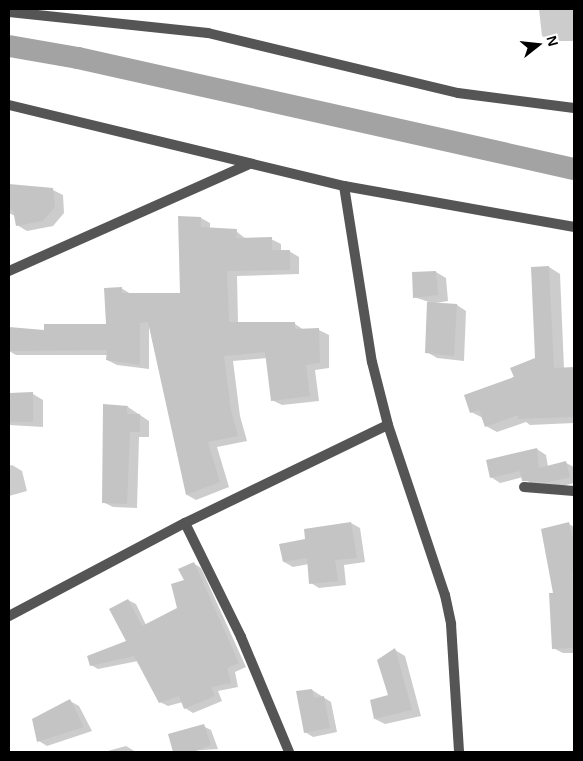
<!DOCTYPE html>
<style>
body{margin:0}
#map{position:relative;width:583px;height:761px;overflow:hidden;background:#fff;font-family:Helvetica,sans-serif}
div>[style]{position:absolute}
.shadow>*{inset:0;background:#0003}
.canal>*{height:22px;margin:-11px;padding:0 11px;transform-origin:11px;border-radius:11px;background:#a3a3a3}
.building>*{inset:0;background:#c4c4c4}
.street>*{height:10px;margin:-5px;padding:0 5px;transform-origin:5px;border-radius:5px;background:#555}
span{translate:-50% -50%;white-space:nowrap;text-align:center;line-height:1.15;-webkit-text-stroke:5px #fff;paint-order:stroke}
.frame{position:absolute;inset:0;border:10px solid #000;pointer-events:none}
.north{position:absolute;left:513px;top:20px;width:50px;height:50px;-webkit-text-stroke:4px #fff;paint-order:stroke;rotate:74deg;font-size:14px;font-weight:700;line-height:20px;text-align:center;color:#000}
.north::after{content:'';display:block;margin:auto;width:18px;height:22px;background:#000;clip-path:polygon(50% 0,100% 100%,50% 72%,0 100%)}
</style>
<div id="map">
<div class="shadow">
<div style="clip-path:polygon(539px 9px,574px 9px,574px 41px,552px 41px,542px 36px)"></div>
<div style="clip-path:polygon(9px 185px,53px 190px,63px 195px,64px 213px,53px 226px,27px 231px,17px 225px,15px 216px,9px 213px)"></div>
<div style="clip-path:polygon(201px 218px,210px 223px,210px 229px,236px 231px,246px 239px,271px 239px,281px 244px,281px 251px,289px 251px,299px 257px,299px 274px,237px 276px,238px 323px,295px 324px,304px 330px,319px 330px,329px 335px,329px 368px,315px 370px,319px 401px,282px 405px,272px 400px,267px 358px,233px 361px,240px 416px,247px 441px,217px 447px,229px 487px,196px 500px,187px 495px,149px 325px,149px 369px,117px 365px,107px 360px,108px 355px,16px 355px,9px 351px,9px 329px,46px 331px,107px 325px,121px 288px,131px 294px,181px 294px)"></div>
<div style="clip-path:polygon(549px 267px,560px 274px,564px 369px,574px 368px,574px 423px,530px 425px,526px 422px,497px 432px,486px 426px,483px 418px,471px 412px,536px 358px)"></div>
<div style="clip-path:polygon(436px 272px,446px 278px,448px 301px,429px 304px,457px 305px,466px 311px,464px 361px,437px 358px,427px 352px,429px 302px,414px 297px)"></div>
<div style="clip-path:polygon(9px 394px,33px 394px,43px 400px,43px 427px,9px 425px)"></div>
<div style="clip-path:polygon(128px 407px,149px 421px,149px 437px,139px 437px,137px 508px,113px 507px,103px 502px)"></div>
<div style="clip-path:polygon(537px 449px,546px 455px,548px 467px,566px 463px,574px 467px,574px 483px,559px 487px,533px 485px,523px 477px,500px 483px,491px 477px)"></div>
<div style="clip-path:polygon(12px 465px,22px 471px,27px 491px,9px 496px,9px 466px)"></div>
<div style="clip-path:polygon(351px 523px,360px 528px,365px 562px,344px 565px,346px 585px,319px 588px,311px 583px,309px 564px,293px 567px,284px 562px,307px 540px)"></div>
<div style="clip-path:polygon(569px 524px,574px 527px,574px 653px,563px 653px,553px 648px,555px 594px)"></div>
<div style="clip-path:polygon(193px 563px,201px 568px,246px 667px,235px 672px,238px 687px,218px 691px,222px 701px,193px 713px,185px 708px,183px 702px,168px 706px,160px 702px,138px 661px,98px 669px,91px 665px,128px 642px,128px 600px,136px 604px,146px 625px,179px 608px)"></div>
<div style="clip-path:polygon(395px 650px,405px 656px,421px 716px,385px 724px,375px 719px,390px 696px)"></div>
<div style="clip-path:polygon(312px 690px,331px 702px,337px 732px,313px 737px,305px 732px)"></div>
<div style="clip-path:polygon(70px 701px,79px 706px,92px 731px,47px 746px,39px 741px)"></div>
<div style="clip-path:polygon(203px 726px,211px 730px,218px 749px,174px 752px,170px 735px)"></div>
<div style="clip-path:polygon(126px 746px,136px 752px,104px 752px)"></div>
</div>
<div class="canal">
<div style="left:9px;top:46px;width:70px;rotate:9.9deg"></div>
<div style="left:78px;top:58px;width:508px;rotate:12.61deg"></div>
</div>
<div class="building">
<div style="clip-path:polygon(9px 184px,53px 188px,55px 207px,43px 221px,16px 226px,13px 210px,9px 210px)"></div>
<div style="clip-path:polygon(178px 216px,201px 217px,201px 227px,237px 229px,236px 238px,272px 237px,272px 250px,290px 250px,290px 270px,227px 271px,229px 322px,295px 322px,295px 329px,319px 328px,320px 363px,306px 365px,310px 396px,271px 401px,265px 352px,224px 356px,231px 410px,238px 436px,208px 442px,220px 482px,186px 495px,148px 322px,140px 323px,140px 365px,106px 360px,107px 350px,9px 351px,9px 327px,44px 330px,44px 324px,106px 324px,104px 288px,122px 287px,122px 293px,180px 293px)"></div>
<div style="clip-path:polygon(549px 266px,554px 368px,574px 367px,574px 417px,518px 419px,518px 415px,485px 427px,479px 410px,470px 413px,464px 395px,514px 377px,510px 368px,535px 358px,531px 267px)"></div>
<div style="clip-path:polygon(436px 271px,438px 295px,413px 298px,412px 272px)"></div>
<div style="clip-path:polygon(427px 302px,457px 304px,454px 356px,425px 353px)"></div>
<div style="clip-path:polygon(33px 392px,33px 422px,10px 422px,9px 393px)"></div>
<div style="clip-path:polygon(103px 404px,128px 406px,127px 414px,140px 414px,140px 432px,130px 432px,127px 504px,102px 503px)"></div>
<div style="clip-path:polygon(537px 448px,539px 468px,566px 461px,570px 477px,549px 482px,522px 481px,520px 471px,490px 478px,486px 460px)"></div>
<div style="clip-path:polygon(351px 522px,357px 558px,335px 560px,338px 581px,309px 584px,307px 558px,283px 562px,279px 544px,305px 539px,304px 529px)"></div>
<div style="clip-path:polygon(569px 522px,574px 544px,574px 571px,572px 571px,574px 648px,552px 649px,549px 593px,553px 593px,541px 529px)"></div>
<div style="clip-path:polygon(194px 562px,239px 663px,227px 668px,231px 683px,211px 687px,215px 696px,184px 709px,179px 696px,159px 703px,134px 656px,90px 666px,87px 656px,126px 641px,109px 609px,128px 599px,142px 626px,177px 608px,171px 584px,184px 580px,178px 569px)"></div>
<div style="clip-path:polygon(395px 648px,412px 710px,374px 719px,370px 700px,388px 695px,377px 660px)"></div>
<div style="clip-path:polygon(312px 689px,314px 698px,324px 696px,330px 728px,304px 733px,296px 691px)"></div>
<div style="clip-path:polygon(70px 699px,84px 727px,37px 742px,32px 719px)"></div>
<div style="clip-path:polygon(204px 724px,211px 745px,193px 752px,173px 752px,168px 734px)"></div>
</div>
<div class="street">
<div style="left:9px;top:12px;width:200px;rotate:6deg"></div>
<div style="left:208px;top:33px;width:257px;rotate:13.5deg"></div>
<div style="left:458px;top:93px;width:117px;rotate:7.4deg"></div>
<div style="left:9px;top:105px;width:345px;rotate:13.6deg"></div>
<div style="left:344px;top:186px;width:234px;rotate:10.1deg"></div>
<div style="left:344px;top:186px;width:178px;rotate:81deg"></div>
<div style="left:372px;top:362px;width:65px;rotate:75.7deg"></div>
<div style="left:388px;top:425px;width:179px;rotate:71.5deg"></div>
<div style="left:445px;top:595px;width:30px;rotate:78deg"></div>
<div style="left:451px;top:624px;width:128px;rotate:86.4deg"></div>
<div style="left:9px;top:271px;width:261px;rotate:-24deg"></div>
<div style="left:524px;top:487px;width:50px;rotate:4.6deg"></div>
<div style="left:185px;top:523px;width:127px;rotate:63.8deg"></div>
<div style="left:241px;top:637px;width:125px;rotate:67.3deg"></div>
<div style="left:9px;top:616px;width:199px;rotate:-27.9deg"></div>
<div style="left:185px;top:523px;width:225px;rotate:-25.8deg"></div>
</div>
<div class="frame"></div>
<div class="north">N</div>
</div>
